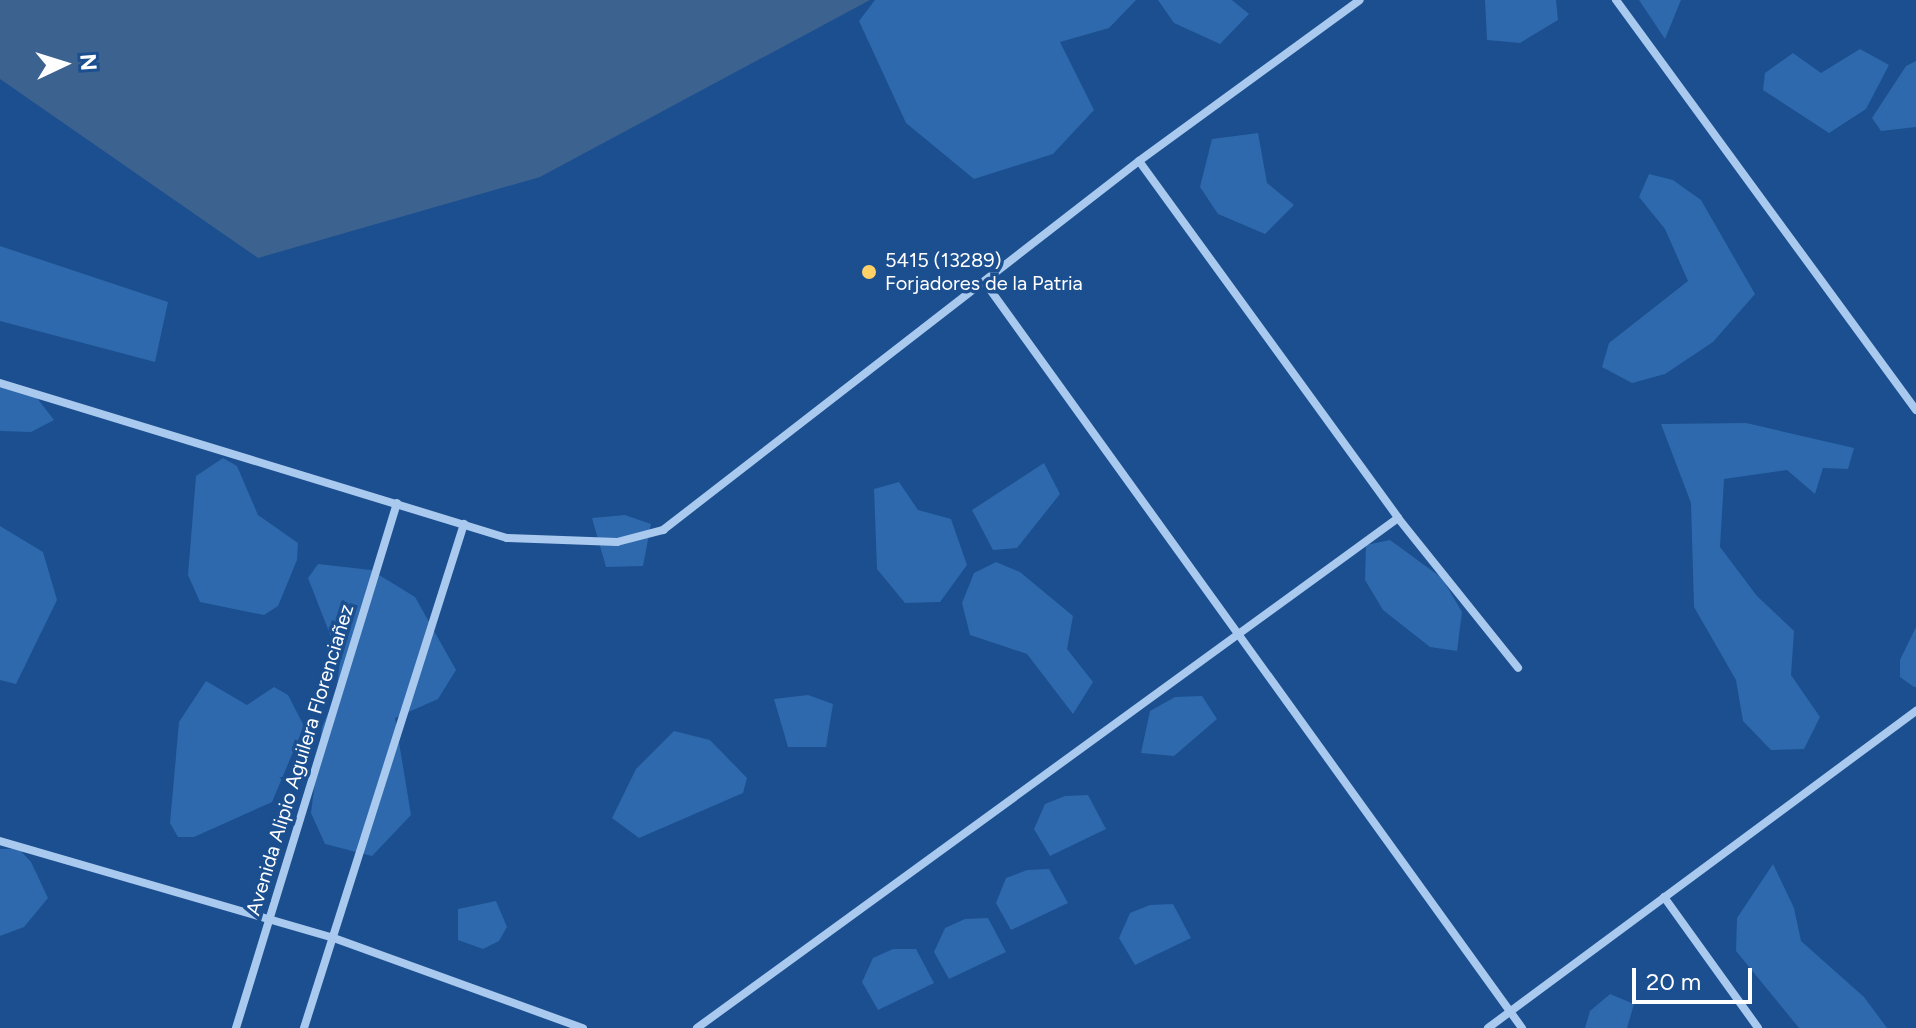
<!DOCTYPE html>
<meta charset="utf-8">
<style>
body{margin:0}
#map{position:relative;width:1916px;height:1028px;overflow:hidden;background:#1b4f8f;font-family:Figtree,sans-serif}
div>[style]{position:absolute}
.green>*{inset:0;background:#2e69ad}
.water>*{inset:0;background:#3c6290}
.minor>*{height:8px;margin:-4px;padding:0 4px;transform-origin:4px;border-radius:4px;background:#a9c9ee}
.dots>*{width:22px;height:22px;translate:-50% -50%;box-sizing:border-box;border:4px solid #1b4f8f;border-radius:50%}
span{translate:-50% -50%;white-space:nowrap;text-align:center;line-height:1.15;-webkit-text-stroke:7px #1b4f8f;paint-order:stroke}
.poi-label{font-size:20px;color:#fff}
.left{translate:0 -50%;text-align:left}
.street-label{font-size:20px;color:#fff}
.north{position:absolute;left:24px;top:24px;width:80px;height:80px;-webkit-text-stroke:6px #1b4f8f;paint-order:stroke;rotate:86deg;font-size:22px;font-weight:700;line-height:32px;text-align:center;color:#fff}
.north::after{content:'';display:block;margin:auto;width:28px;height:36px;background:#fff;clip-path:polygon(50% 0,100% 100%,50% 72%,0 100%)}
.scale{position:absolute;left:1632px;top:968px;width:120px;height:36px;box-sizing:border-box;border:4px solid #fff;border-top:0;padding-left:10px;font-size:24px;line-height:28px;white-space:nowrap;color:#fff;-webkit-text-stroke:6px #1b4f8f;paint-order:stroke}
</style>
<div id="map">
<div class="green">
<div style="clip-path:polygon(875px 0,1136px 0,1109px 28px,1060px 42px,1094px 110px,1053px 154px,974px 179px,906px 123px,859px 21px)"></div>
<div style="clip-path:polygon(1158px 0,1232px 0,1249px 14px,1220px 44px,1174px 23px)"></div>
<div style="clip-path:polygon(1485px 0,1556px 0,1558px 20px,1520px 43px,1487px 40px)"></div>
<div style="clip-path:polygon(1639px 0,1681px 0,1665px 39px)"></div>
<div style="clip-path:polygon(1860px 49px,1889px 65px,1866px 109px,1829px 133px,1763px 90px,1765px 73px,1793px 53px,1821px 73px)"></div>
<div style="clip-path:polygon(1916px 61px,1916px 127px,1881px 131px,1872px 118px,1906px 66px)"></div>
<div style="clip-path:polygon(1258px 133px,1267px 183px,1294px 205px,1265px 234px,1218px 214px,1200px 187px,1212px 139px)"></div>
<div style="clip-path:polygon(1649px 174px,1673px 180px,1701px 200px,1755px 294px,1713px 342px,1665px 374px,1632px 383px,1602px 367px,1609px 343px,1688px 281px,1665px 229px,1639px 197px)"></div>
<div style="clip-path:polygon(0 246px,168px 302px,155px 362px,0 321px)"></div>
<div style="clip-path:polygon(0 387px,33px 393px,54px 420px,31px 432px,0 431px)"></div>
<div style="clip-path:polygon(1746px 423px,1854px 448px,1848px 469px,1823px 468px,1815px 494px,1787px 470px,1724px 479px,1720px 547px,1757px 596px,1794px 631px,1791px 675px,1820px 717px,1804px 749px,1771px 750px,1743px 721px,1736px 680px,1694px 607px,1691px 503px,1661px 424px)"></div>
<div style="clip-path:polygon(223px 458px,237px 466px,258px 515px,298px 543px,297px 560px,278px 606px,264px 615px,200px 602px,188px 575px,196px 476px)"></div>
<div style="clip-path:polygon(1044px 463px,1060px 494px,1017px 548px,993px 550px,972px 510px)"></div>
<div style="clip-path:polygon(899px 482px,918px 510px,951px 519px,967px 565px,940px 602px,905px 603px,877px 569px,874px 489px)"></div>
<div style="clip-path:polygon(625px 515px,651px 524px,643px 566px,606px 567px,592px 518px)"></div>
<div style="clip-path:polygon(0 526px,43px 552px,57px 600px,16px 684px,0 680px)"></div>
<div style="clip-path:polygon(1390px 540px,1442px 578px,1462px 612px,1457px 651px,1430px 647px,1383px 610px,1365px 580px,1366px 545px)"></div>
<div style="clip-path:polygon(996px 562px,1020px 572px,1073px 616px,1067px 649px,1093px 682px,1073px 714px,1027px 654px,970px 635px,962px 603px,974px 573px)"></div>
<div style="clip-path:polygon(318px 564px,371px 570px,415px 597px,456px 670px,438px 699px,395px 718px,411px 815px,372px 856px,325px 844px,311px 813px,322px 727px,336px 695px,340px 660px,308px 578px)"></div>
<div style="clip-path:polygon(1916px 627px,1916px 687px,1914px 687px,1900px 677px,1900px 660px)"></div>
<div style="clip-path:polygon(206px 681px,247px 705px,274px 687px,288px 695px,304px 726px,272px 802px,194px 837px,178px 837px,170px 823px,179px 722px)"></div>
<div style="clip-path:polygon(808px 695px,833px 704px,826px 747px,788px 747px,774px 699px)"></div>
<div style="clip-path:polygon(1202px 696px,1217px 719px,1174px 756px,1141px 753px,1150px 711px,1175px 697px)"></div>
<div style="clip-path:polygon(674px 731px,710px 740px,747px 778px,743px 793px,639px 838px,612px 818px,636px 769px)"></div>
<div style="clip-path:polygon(1088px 795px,1106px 829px,1050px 856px,1034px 829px,1045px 804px,1065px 796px)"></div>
<div style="clip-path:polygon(0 849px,19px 849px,31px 862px,48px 898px,24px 927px,0 936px)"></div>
<div style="clip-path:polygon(1773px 864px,1794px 908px,1801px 941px,1864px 997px,1887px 1028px,1799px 1028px,1736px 951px,1737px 918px)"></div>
<div style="clip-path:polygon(1049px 869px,1068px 903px,1011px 930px,996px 903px,1006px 878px,1027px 870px)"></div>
<div style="clip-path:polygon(496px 901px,507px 927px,499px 941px,483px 949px,458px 940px,458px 909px)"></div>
<div style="clip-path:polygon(1173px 904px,1191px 938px,1135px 965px,1119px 938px,1130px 913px,1150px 905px)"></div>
<div style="clip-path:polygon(988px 918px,1006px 952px,949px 979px,934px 952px,945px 928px,965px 919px)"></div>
<div style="clip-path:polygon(893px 949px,916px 949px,934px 983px,878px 1010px,862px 982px,873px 958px)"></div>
<div style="clip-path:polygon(1610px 994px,1634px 1004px,1627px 1028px,1585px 1028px,1590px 1011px)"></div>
</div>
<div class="water">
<div style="clip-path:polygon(0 0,870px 0,540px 177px,258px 258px,0 79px)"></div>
</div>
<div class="minor">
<div style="left:1616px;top:0;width:508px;rotate:53.81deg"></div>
<div style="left:1139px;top:161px;width:441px;rotate:54deg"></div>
<div style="left:1398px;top:518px;width:192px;rotate:51.3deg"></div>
<div style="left:986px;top:284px;width:917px;rotate:54.23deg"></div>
<div style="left:0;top:383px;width:530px;rotate:17deg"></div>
<div style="left:507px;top:538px;width:110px;rotate:2.1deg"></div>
<div style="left:617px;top:542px;width:48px;rotate:-14.6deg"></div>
<div style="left:663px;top:530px;width:602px;rotate:-37.78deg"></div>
<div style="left:1139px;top:161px;width:273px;rotate:-36.1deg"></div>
<div style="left:0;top:841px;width:345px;rotate:16.2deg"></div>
<div style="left:331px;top:937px;width:268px;rotate:19.9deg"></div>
<div style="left:1664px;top:897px;width:161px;rotate:54.3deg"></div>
<div style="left:236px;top:1028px;width:549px;rotate:-72.95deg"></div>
<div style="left:304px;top:1028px;width:529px;rotate:-72.39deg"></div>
<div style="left:697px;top:1028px;width:867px;rotate:-36.04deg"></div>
<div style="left:1488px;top:1028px;width:533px;rotate:-36.53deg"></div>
</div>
<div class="dots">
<div style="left:869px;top:272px;background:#ffd166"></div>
</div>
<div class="poi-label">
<span class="left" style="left:885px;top:272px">5415 (13289)<br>Forjadores de la Patria</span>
</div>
<div class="street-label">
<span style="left:300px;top:760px;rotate:-73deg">Avenida Alipio Aguilera Florenciañez</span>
</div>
<div class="north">N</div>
<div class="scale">20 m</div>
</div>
